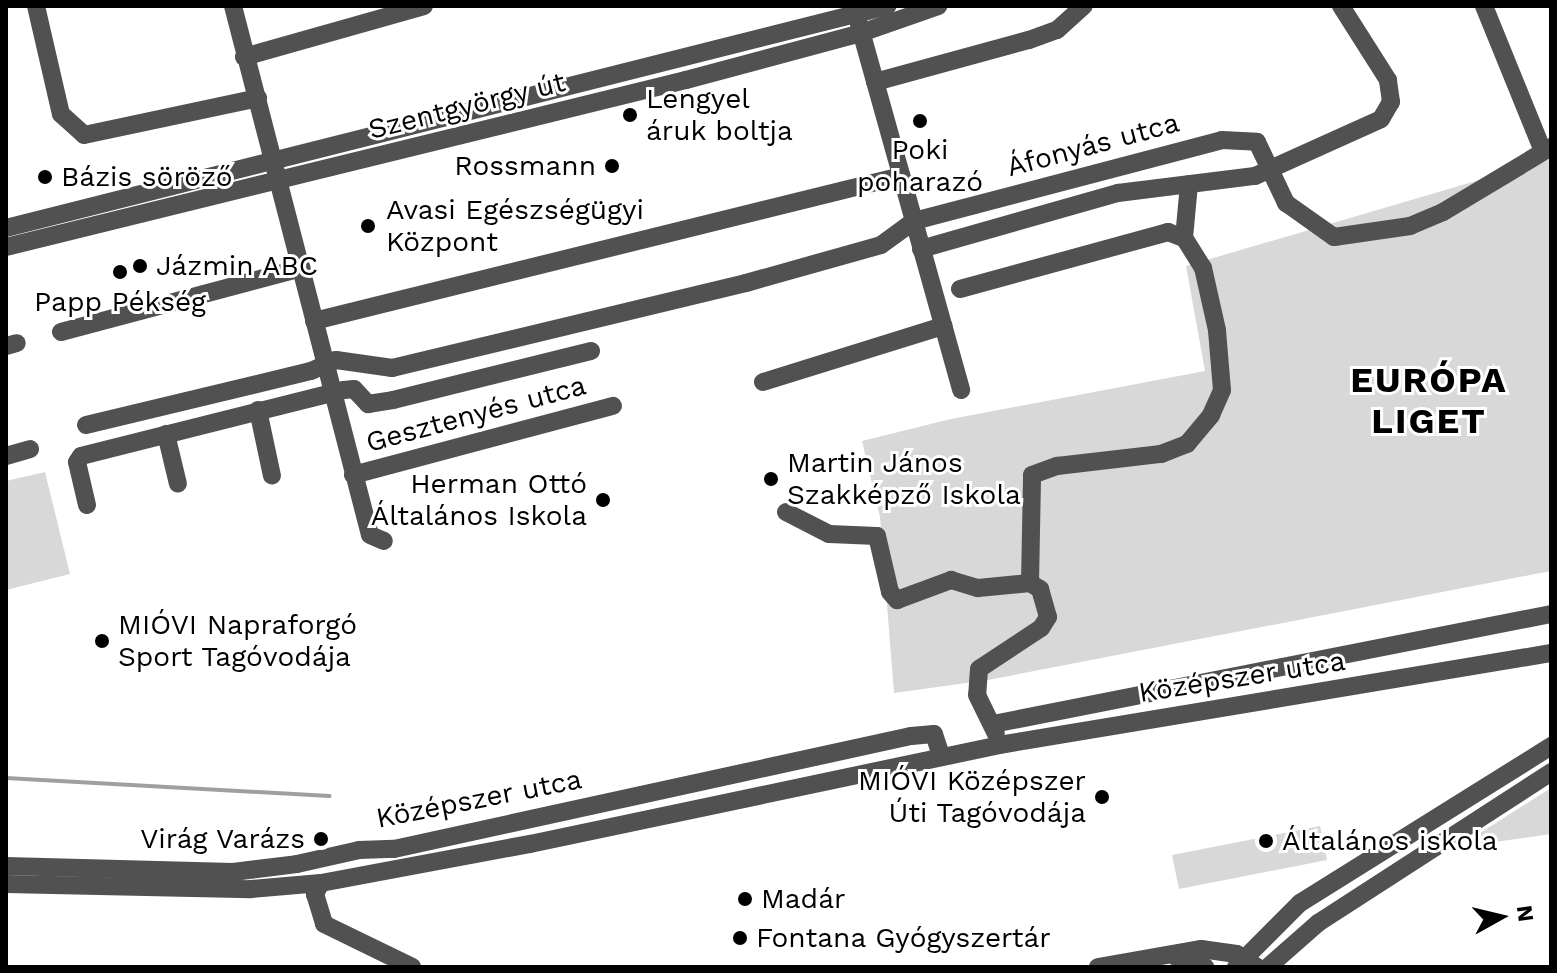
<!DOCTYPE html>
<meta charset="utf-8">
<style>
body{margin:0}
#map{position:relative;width:1557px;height:973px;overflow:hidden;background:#fff;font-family:"Work Sans",sans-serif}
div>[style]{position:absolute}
.green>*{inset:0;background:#d8d8d8}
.stream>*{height:4px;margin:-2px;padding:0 2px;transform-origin:2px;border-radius:2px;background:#9f9f9f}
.minor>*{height:18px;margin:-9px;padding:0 9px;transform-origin:9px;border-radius:9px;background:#515151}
.dots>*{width:22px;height:22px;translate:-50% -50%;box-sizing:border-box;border:4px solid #fff;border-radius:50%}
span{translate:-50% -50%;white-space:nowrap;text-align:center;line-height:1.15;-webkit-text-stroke:6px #fff;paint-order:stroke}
.poi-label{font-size:28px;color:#000}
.left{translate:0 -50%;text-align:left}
.right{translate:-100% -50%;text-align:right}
.street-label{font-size:28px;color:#000}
.district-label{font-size:36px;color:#000;font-weight:700;letter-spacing:2px}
.frame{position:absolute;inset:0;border:8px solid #000;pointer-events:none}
.north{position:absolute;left:1461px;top:877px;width:80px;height:80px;-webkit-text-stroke:6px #fff;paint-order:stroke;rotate:82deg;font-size:22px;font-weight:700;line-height:32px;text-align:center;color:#000}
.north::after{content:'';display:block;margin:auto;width:28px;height:36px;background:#000;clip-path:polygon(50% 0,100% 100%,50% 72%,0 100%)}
</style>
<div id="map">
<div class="green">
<div style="clip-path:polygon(1551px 159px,1551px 571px,988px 680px,894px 693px,880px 517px,862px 441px,951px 419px,1205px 371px,1186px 266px)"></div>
<div style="clip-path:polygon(45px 472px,70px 574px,6px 590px,6px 481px)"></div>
<div style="clip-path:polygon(1551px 788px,1551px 834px,1475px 845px,1472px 838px)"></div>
<div style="clip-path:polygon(1320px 826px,1327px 860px,1179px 889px,1172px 855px)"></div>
</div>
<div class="stream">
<div style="left:6px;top:778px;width:324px;rotate:3.2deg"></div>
</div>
<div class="minor">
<div style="left:36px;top:6px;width:111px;rotate:77deg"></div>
<div style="left:61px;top:114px;width:31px;rotate:42deg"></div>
<div style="left:84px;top:135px;width:178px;rotate:-12deg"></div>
<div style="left:233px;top:6px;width:546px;rotate:75.48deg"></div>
<div style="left:370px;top:535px;width:15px;rotate:23deg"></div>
<div style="left:1484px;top:6px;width:157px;rotate:67.9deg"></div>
<div style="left:859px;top:24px;width:380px;rotate:74.4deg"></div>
<div style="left:244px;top:57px;width:187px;rotate:-15.8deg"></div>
<div style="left:875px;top:82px;width:160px;rotate:-15.3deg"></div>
<div style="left:1029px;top:40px;width:30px;rotate:-20deg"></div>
<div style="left:1057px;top:30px;width:36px;rotate:-42deg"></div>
<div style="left:6px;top:228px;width:909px;rotate:-14.14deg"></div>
<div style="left:6px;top:247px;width:700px;rotate:-13.8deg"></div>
<div style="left:686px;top:80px;width:181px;rotate:-15deg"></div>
<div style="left:861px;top:33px;width:82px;rotate:-19.3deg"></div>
<div style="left:921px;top:249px;width:205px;rotate:-15.9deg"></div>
<div style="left:1118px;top:193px;width:138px;rotate:-7.1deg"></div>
<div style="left:1255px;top:176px;width:138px;rotate:-24.3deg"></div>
<div style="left:1381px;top:119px;width:20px;rotate:-60deg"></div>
<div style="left:1391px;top:102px;width:22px;rotate:-98deg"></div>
<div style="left:1388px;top:80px;width:88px;rotate:-122.4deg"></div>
<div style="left:960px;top:289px;width:216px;rotate:-15.3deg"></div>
<div style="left:1168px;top:232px;width:17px;rotate:21deg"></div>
<div style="left:1184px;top:238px;width:54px;rotate:-84.7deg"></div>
<div style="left:314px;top:321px;width:605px;rotate:-13.88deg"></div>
<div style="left:61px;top:332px;width:249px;rotate:-14.9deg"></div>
<div style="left:6px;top:346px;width:11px;rotate:-15deg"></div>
<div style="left:763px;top:382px;width:189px;rotate:-17.3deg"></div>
<div style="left:258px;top:410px;width:67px;rotate:78deg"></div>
<div style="left:86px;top:425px;width:231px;rotate:-13.5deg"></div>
<div style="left:311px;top:371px;width:27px;rotate:-24deg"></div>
<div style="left:336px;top:360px;width:57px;rotate:8.1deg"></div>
<div style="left:392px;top:368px;width:364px;rotate:-13.5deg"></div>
<div style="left:746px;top:283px;width:140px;rotate:-15.7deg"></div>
<div style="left:881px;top:245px;width:41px;rotate:-36deg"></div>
<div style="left:914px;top:221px;width:318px;rotate:-14.7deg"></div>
<div style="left:1222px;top:140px;width:35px;rotate:3deg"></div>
<div style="left:1257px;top:142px;width:68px;rotate:64.6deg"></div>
<div style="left:1286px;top:203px;width:59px;rotate:35.3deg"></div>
<div style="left:1334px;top:237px;width:77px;rotate:-8.2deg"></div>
<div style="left:1410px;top:226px;width:36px;rotate:-23deg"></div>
<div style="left:1443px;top:212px;width:126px;rotate:-31deg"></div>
<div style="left:166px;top:434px;width:51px;rotate:76.5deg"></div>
<div style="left:6px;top:456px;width:25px;rotate:-16deg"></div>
<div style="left:353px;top:475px;width:269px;rotate:-14.9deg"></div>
<div style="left:87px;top:505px;width:44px;rotate:-103.1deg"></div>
<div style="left:77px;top:462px;width:7px;rotate:-56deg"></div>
<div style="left:81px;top:456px;width:271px;rotate:-14.1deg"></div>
<div style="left:344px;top:390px;width:10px;rotate:-6deg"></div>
<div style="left:354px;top:389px;width:21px;rotate:47deg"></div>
<div style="left:368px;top:404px;width:25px;rotate:-9deg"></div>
<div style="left:393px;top:400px;width:204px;rotate:-13.9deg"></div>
<div style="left:786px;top:512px;width:48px;rotate:27.1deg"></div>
<div style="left:829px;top:534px;width:48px;rotate:2.4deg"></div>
<div style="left:877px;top:536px;width:57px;rotate:76.9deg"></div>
<div style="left:890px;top:592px;width:11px;rotate:49deg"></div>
<div style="left:897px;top:600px;width:58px;rotate:-20.3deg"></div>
<div style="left:951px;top:580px;width:28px;rotate:17deg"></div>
<div style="left:978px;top:588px;width:52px;rotate:-5.5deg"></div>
<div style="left:1030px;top:583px;width:12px;rotate:31deg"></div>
<div style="left:1040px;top:589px;width:29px;rotate:74deg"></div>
<div style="left:1048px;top:617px;width:13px;rotate:122deg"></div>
<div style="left:1041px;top:628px;width:74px;rotate:146.5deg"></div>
<div style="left:979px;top:669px;width:26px;rotate:94deg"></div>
<div style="left:977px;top:695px;width:43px;rotate:64deg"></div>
<div style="left:1030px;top:583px;width:108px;rotate:-88.9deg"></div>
<div style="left:1032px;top:475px;width:27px;rotate:-20deg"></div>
<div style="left:1057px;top:466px;width:105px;rotate:-6.6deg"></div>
<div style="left:1161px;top:454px;width:28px;rotate:-21deg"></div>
<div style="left:1187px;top:444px;width:38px;rotate:-50deg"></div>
<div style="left:1211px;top:415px;width:27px;rotate:-66deg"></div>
<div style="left:1222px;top:390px;width:60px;rotate:-94.8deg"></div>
<div style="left:1217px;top:330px;width:64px;rotate:-102.7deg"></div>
<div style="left:1203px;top:268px;width:36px;rotate:-122deg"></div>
<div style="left:993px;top:724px;width:569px;rotate:-11.15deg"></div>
<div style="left:6px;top:866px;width:227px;rotate:1.5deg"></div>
<div style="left:233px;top:872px;width:64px;rotate:-7.1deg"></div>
<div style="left:297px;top:864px;width:64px;rotate:-12.7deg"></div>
<div style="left:359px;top:850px;width:35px;rotate:-2deg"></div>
<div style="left:394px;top:849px;width:529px;rotate:-12.33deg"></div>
<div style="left:911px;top:736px;width:23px;rotate:-5deg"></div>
<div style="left:934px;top:734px;width:23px;rotate:72deg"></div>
<div style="left:321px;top:883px;width:13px;rotate:119deg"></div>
<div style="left:315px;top:894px;width:31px;rotate:73deg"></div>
<div style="left:324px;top:924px;width:98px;rotate:26deg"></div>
<div style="left:6px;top:884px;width:245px;rotate:1.2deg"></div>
<div style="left:251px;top:889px;width:70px;rotate:-4.9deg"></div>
<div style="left:321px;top:883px;width:213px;rotate:-10.6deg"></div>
<div style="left:530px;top:844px;width:479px;rotate:-11.9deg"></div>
<div style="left:999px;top:745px;width:560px;rotate:-9.46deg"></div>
<div style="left:1176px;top:957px;width:31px;rotate:19deg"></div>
<div style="left:1098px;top:967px;width:105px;rotate:-9.9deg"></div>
<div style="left:1201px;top:949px;width:36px;rotate:8deg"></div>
<div style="left:1237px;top:954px;width:24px;rotate:33deg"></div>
<div style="left:1236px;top:967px;width:91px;rotate:-45deg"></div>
<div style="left:1300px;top:903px;width:296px;rotate:-32deg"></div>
<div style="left:1268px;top:967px;width:67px;rotate:-41.3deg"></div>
<div style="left:1318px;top:923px;width:278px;rotate:-32.9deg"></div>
</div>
<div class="dots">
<div style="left:630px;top:115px;background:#000"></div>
<div style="left:920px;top:121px;background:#000"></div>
<div style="left:612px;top:166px;background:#000"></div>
<div style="left:45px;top:177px;background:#000"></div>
<div style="left:368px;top:226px;background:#000"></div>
<div style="left:140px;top:266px;background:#000"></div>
<div style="left:120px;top:272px;background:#000"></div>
<div style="left:771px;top:479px;background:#000"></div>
<div style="left:603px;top:500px;background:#000"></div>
<div style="left:102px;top:641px;background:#000"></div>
<div style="left:1102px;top:797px;background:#000"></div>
<div style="left:321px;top:839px;background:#000"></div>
<div style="left:1266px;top:841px;background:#000"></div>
<div style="left:745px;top:899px;background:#000"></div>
<div style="left:740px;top:938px;background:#000"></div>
</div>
<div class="poi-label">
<span class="left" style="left:646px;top:115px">Lengyel<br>áruk boltja</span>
<span style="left:920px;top:166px">Poki<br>poharazó</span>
<span class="right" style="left:596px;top:166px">Rossmann</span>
<span class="left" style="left:61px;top:177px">Bázis söröző</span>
<span class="left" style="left:386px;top:226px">Avasi Egészségügyi<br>Központ</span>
<span class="left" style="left:156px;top:266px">Jázmin ABC</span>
<span style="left:120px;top:302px">Papp Pékség</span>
<span class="left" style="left:787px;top:479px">Martin János<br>Szakképző Iskola</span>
<span class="right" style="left:587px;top:500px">Herman Ottó<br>Általános Iskola</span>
<span class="left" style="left:118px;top:641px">MIÓVI Napraforgó<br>Sport Tagóvodája</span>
<span class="right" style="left:1086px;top:797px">MIÓVI Középszer<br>Úti Tagóvodája</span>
<span class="right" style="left:305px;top:839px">Virág Varázs</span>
<span class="left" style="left:1282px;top:841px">Általános iskola</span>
<span class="left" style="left:761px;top:899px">Madár</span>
<span class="left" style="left:756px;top:938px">Fontana Gyógyszertár</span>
</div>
<div class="street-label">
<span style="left:467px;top:106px;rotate:-14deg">Szentgyörgy út</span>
<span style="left:1093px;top:145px;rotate:-15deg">Áfonyás utca</span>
<span style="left:476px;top:414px;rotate:-15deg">Gesztenyés utca</span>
<span style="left:1242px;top:677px;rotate:-9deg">Középszer utca</span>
<span style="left:479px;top:799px;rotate:-11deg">Középszer utca</span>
</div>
<div class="district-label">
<span style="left:1429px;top:401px">EURÓPA<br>LIGET</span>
</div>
<div class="frame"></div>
<div class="north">N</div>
</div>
